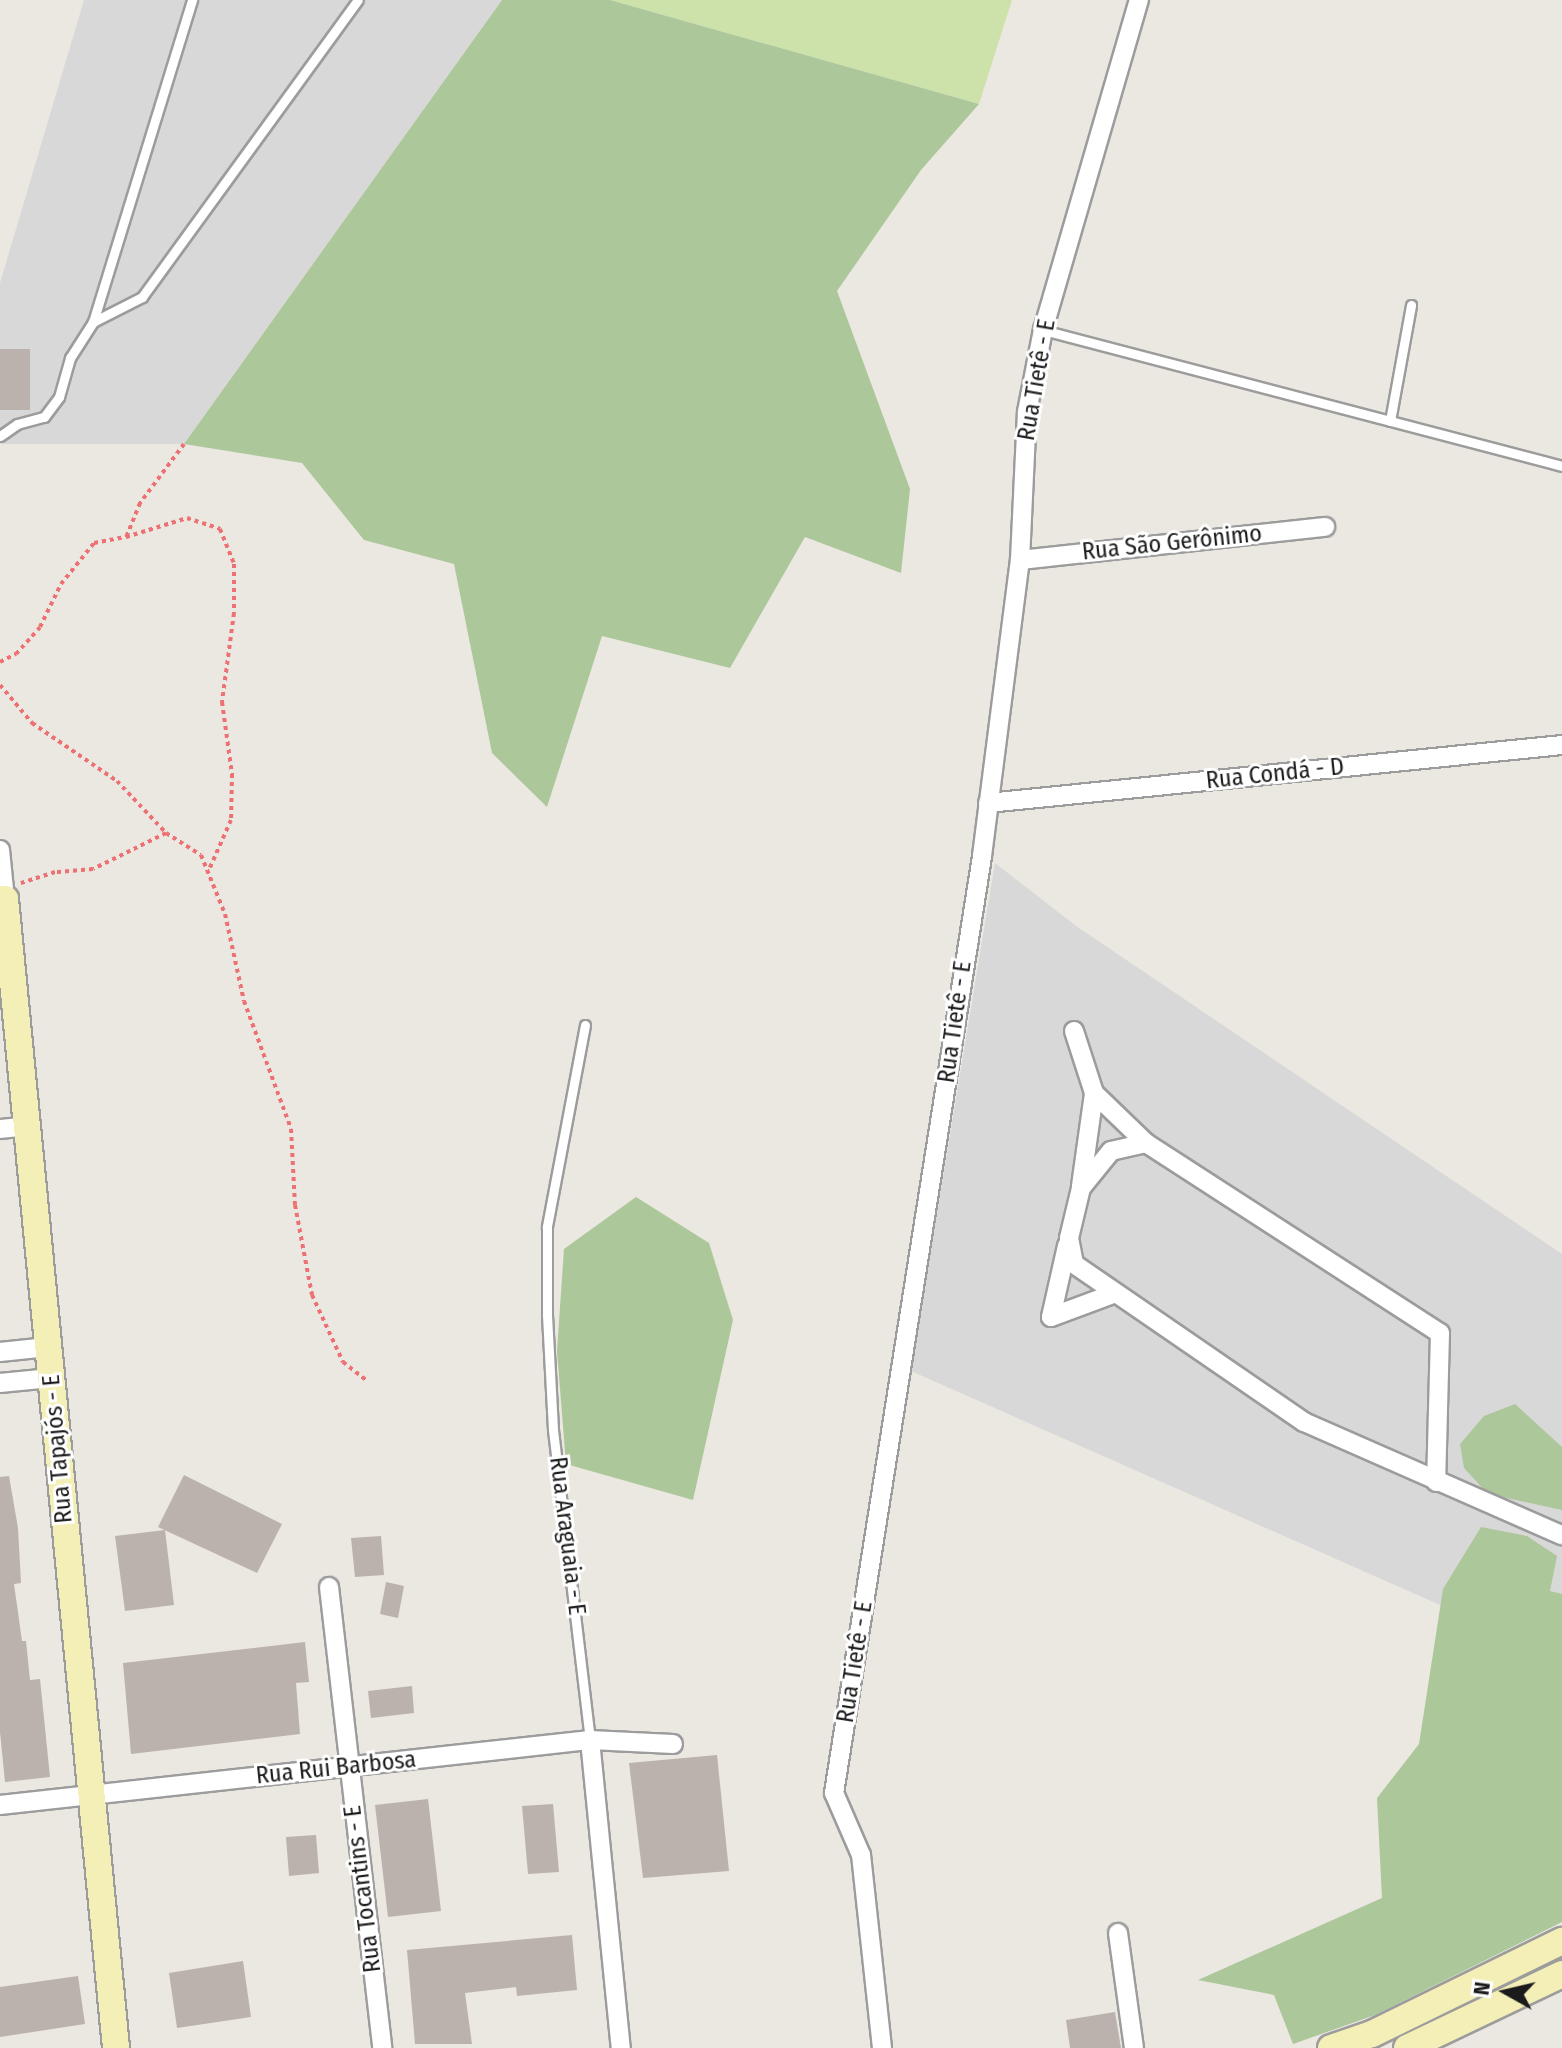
<!DOCTYPE html>
<meta charset="utf-8">
<style>
body{margin:0}
#map{position:relative;width:1562px;height:2048px;overflow:hidden;background:#ebe7e1;font-family:"Fira Sans Condensed",sans-serif}
div>[style]{position:absolute}
.residential>*{inset:0;background:#d9d8d8}
.grass>*{inset:0;background:#cde2aa}
.forest>*{inset:0;background:#acc799}
.building>*{inset:0;background:#bbb2ae}
.path>*{height:4px;margin-top:-2px;transform-origin:0;background:repeating-linear-gradient(90deg,#ed7173 0 4px,transparent 0 8px)}
.roads{filter:drop-shadow(2px 0 #9c9c9c) drop-shadow(-2px 0 #9c9c9c) drop-shadow(0 2px #9c9c9c) drop-shadow(0 -2px #9c9c9c)}
.lane>*{height:9px;margin:-4.5px;padding:0 4.5px;transform-origin:4.5px;border-radius:4.5px;background:#fff}
.street>*{height:18px;margin:-9px;padding:0 9px;transform-origin:9px;border-radius:9px;background:#fff}
.secondary>*{height:26px;margin:-13px;padding:0 13px;transform-origin:13px;border-radius:13px;background:#f3efb7}
span{translate:-50% -50%;white-space:nowrap;text-align:center;line-height:1.15;-webkit-text-stroke:6px #fff;paint-order:stroke}
.street-label{font-size:24px;color:#1b1b1b}
.north{position:absolute;left:1466px;top:1952px;width:80px;height:80px;-webkit-text-stroke:6px #fff;paint-order:stroke;rotate:278deg;font-size:22px;font-weight:700;line-height:32px;text-align:center;color:#1b1b1b}
.north::after{content:'';display:block;margin:auto;width:28px;height:36px;background:#1b1b1b;clip-path:polygon(50% 0,100% 100%,50% 72%,0 100%)}
</style>
<div id="map">
<div class="residential">
<div style="clip-path:polygon(84px 0,502px 0,184px 444px,0 444px,0 283px)"></div>
<div style="clip-path:polygon(995px 863px,1076px 926px,1562px 1254px,1562px 1659px,911px 1371px)"></div>
</div>
<div class="grass">
<div style="clip-path:polygon(610px 0,1012px 0,979px 104px)"></div>
</div>
<div class="forest">
<div style="clip-path:polygon(502px 0,610px 0,979px 104px,921px 170px,837px 291px,910px 489px,901px 573px,805px 537px,730px 668px,602px 636px,547px 807px,492px 753px,454px 564px,364px 540px,302px 463px,184px 444px)"></div>
<div style="clip-path:polygon(636px 1197px,709px 1243px,733px 1320px,693px 1500px,566px 1464px,557px 1351px,564px 1249px)"></div>
<div style="clip-path:polygon(1515px 1404px,1562px 1447px,1562px 1510px,1488px 1494px,1464px 1468px,1460px 1444px,1484px 1416px)"></div>
<div style="clip-path:polygon(1481px 1527px,1527px 1536px,1557px 1556px,1550px 1591px,1562px 1594px,1562px 1922px,1375px 2015px,1293px 2044px,1274px 1995px,1198px 1980px,1382px 1898px,1377px 1798px,1419px 1744px,1443px 1589px)"></div>
</div>
<div class="building">
<div style="clip-path:polygon(0 349px,30px 349px,30px 410px,0 410px)"></div>
<div style="clip-path:polygon(184px 1475px,282px 1524px,257px 1573px,158px 1527px)"></div>
<div style="clip-path:polygon(9px 1476px,18px 1528px,21px 1583px,14px 1584px,22px 1641px,26px 1641px,30px 1680px,40px 1679px,50px 1777px,5px 1782px,0 1732px,0 1477px)"></div>
<div style="clip-path:polygon(165px 1530px,174px 1605px,125px 1611px,115px 1536px)"></div>
<div style="clip-path:polygon(381px 1536px,384px 1575px,355px 1577px,351px 1538px)"></div>
<div style="clip-path:polygon(386px 1582px,404px 1586px,398px 1618px,380px 1614px)"></div>
<div style="clip-path:polygon(305px 1642px,309px 1682px,296px 1683px,300px 1734px,131px 1754px,123px 1663px)"></div>
<div style="clip-path:polygon(412px 1686px,414px 1713px,371px 1718px,368px 1691px)"></div>
<div style="clip-path:polygon(717px 1755px,729px 1871px,643px 1878px,629px 1763px)"></div>
<div style="clip-path:polygon(428px 1799px,441px 1911px,388px 1917px,375px 1805px)"></div>
<div style="clip-path:polygon(553px 1804px,559px 1872px,528px 1874px,522px 1806px)"></div>
<div style="clip-path:polygon(316px 1835px,319px 1873px,289px 1876px,286px 1837px)"></div>
<div style="clip-path:polygon(572px 1935px,577px 1990px,517px 1996px,516px 1987px,465px 1993px,472px 2044px,415px 2044px,407px 1950px)"></div>
<div style="clip-path:polygon(243px 1961px,251px 2017px,177px 2028px,169px 1973px)"></div>
<div style="clip-path:polygon(78px 1976px,85px 2024px,0 2037px,0 1987px)"></div>
<div style="clip-path:polygon(1115px 2012px,1121px 2048px,1070px 2048px,1066px 2020px)"></div>
</div>
<div class="path">
<div style="left:184px;top:444px;width:74px;rotate:126.7deg"></div>
<div style="left:140px;top:503px;width:37px;rotate:112deg"></div>
<div style="left:126px;top:537px;width:64px;rotate:-17.3deg"></div>
<div style="left:187px;top:518px;width:35px;rotate:18deg"></div>
<div style="left:220px;top:529px;width:38px;rotate:68deg"></div>
<div style="left:234px;top:564px;width:49px;rotate:90deg"></div>
<div style="left:234px;top:613px;width:90px;rotate:97.7deg"></div>
<div style="left:222px;top:702px;width:73px;rotate:82.1deg"></div>
<div style="left:232px;top:774px;width:46px;rotate:91.2deg"></div>
<div style="left:231px;top:820px;width:57px;rotate:113.9deg"></div>
<div style="left:0;top:662px;width:18px;rotate:-27deg"></div>
<div style="left:16px;top:654px;width:36px;rotate:-48deg"></div>
<div style="left:40px;top:627px;width:48px;rotate:-64deg"></div>
<div style="left:61px;top:584px;width:53px;rotate:-51.2deg"></div>
<div style="left:94px;top:543px;width:33px;rotate:-11deg"></div>
<div style="left:0;top:685px;width:50px;rotate:49.9deg"></div>
<div style="left:32px;top:723px;width:103px;rotate:34.3deg"></div>
<div style="left:117px;top:781px;width:71px;rotate:46.7deg"></div>
<div style="left:166px;top:833px;width:81px;rotate:153.7deg"></div>
<div style="left:93px;top:869px;width:38px;rotate:175deg"></div>
<div style="left:55px;top:872px;width:36px;rotate:162deg"></div>
<div style="left:166px;top:833px;width:41px;rotate:32.2deg"></div>
<div style="left:201px;top:855px;width:64px;rotate:67.9deg"></div>
<div style="left:225px;top:914px;width:89px;rotate:77.7deg"></div>
<div style="left:244px;top:1001px;width:136px;rotate:69.8deg"></div>
<div style="left:291px;top:1129px;width:76px;rotate:87deg"></div>
<div style="left:295px;top:1205px;width:92px;rotate:79.3deg"></div>
<div style="left:312px;top:1295px;width:74px;rotate:65.2deg"></div>
<div style="left:343px;top:1362px;width:29px;rotate:38deg"></div>
</div>
<div class="roads">
<div class="lane">
<div style="left:93px;top:322px;width:55px;rotate:-27deg"></div>
<div style="left:142px;top:297px;width:367px;rotate:-54deg"></div>
<div style="left:1043px;top:330px;width:537px;rotate:14.68deg"></div>
<div style="left:1390px;top:421px;width:118px;rotate:-79.7deg"></div>
<div style="left:0;top:436px;width:21px;rotate:-35deg"></div>
<div style="left:17px;top:424px;width:28px;rotate:-15deg"></div>
<div style="left:44px;top:417px;width:25px;rotate:-53deg"></div>
<div style="left:59px;top:397px;width:41px;rotate:-74.2deg"></div>
<div style="left:70px;top:358px;width:43px;rotate:-57.4deg"></div>
<div style="left:93px;top:322px;width:337px;rotate:-72.9deg"></div>
<div style="left:585px;top:1025px;width:206px;rotate:100.7deg"></div>
<div style="left:547px;top:1227px;width:88px;rotate:90deg"></div>
<div style="left:547px;top:1315px;width:115px;rotate:87deg"></div>
<div style="left:553px;top:1430px;width:312px;rotate:83.2deg"></div>
</div>
<div class="street">
<div style="left:1020px;top:560px;width:307px;rotate:-6.2deg"></div>
<div style="left:988px;top:803px;width:577px;rotate:-5.77deg"></div>
<div style="left:0;top:850px;width:49px;rotate:84.2deg"></div>
<div style="left:1074px;top:1031px;width:65px;rotate:72.1deg"></div>
<div style="left:1094px;top:1093px;width:72px;rotate:43.9deg"></div>
<div style="left:1146px;top:1143px;width:350px;rotate:32.9deg"></div>
<div style="left:1440px;top:1333px;width:149px;rotate:91.5deg"></div>
<div style="left:0;top:1129px;width:27px;rotate:-6deg"></div>
<div style="left:1146px;top:1143px;width:36px;rotate:167deg"></div>
<div style="left:1111px;top:1151px;width:48px;rotate:129deg"></div>
<div style="left:1081px;top:1188px;width:51px;rotate:103.5deg"></div>
<div style="left:1069px;top:1238px;width:26px;rotate:79deg"></div>
<div style="left:1074px;top:1264px;width:279px;rotate:34.5deg"></div>
<div style="left:1304px;top:1422px;width:282px;rotate:23.7deg"></div>
<div style="left:1081px;top:1186px;width:94px;rotate:-82deg"></div>
<div style="left:1051px;top:1317px;width:73px;rotate:-77.3deg"></div>
<div style="left:1051px;top:1317px;width:66px;rotate:-20.4deg"></div>
<div style="left:0;top:1352px;width:48px;rotate:-5.9deg"></div>
<div style="left:0;top:1383px;width:51px;rotate:-5.6deg"></div>
<div style="left:329px;top:1587px;width:464px;rotate:83.4deg"></div>
<div style="left:590px;top:1740px;width:310px;rotate:84.3deg"></div>
<div style="left:0;top:1805px;width:594px;rotate:-6.29deg"></div>
<div style="left:590px;top:1740px;width:83px;rotate:2.8deg"></div>
<div style="left:1118px;top:1933px;width:116px;rotate:82.1deg"></div>
<div style="left:882px;top:2048px;width:194px;rotate:-96.2deg"></div>
<div style="left:861px;top:1855px;width:68px;rotate:-113.5deg"></div>
<div style="left:834px;top:1793px;width:949px;rotate:-81.02deg"></div>
<div style="left:982px;top:856px;width:298px;rotate:-82.7deg"></div>
<div style="left:1020px;top:560px;width:148px;rotate:-87.3deg"></div>
<div style="left:1027px;top:412px;width:84px;rotate:-79deg"></div>
<div style="left:1043px;top:330px;width:344px;rotate:-73.8deg"></div>
</div>
<div class="secondary">
<div style="left:0;top:900px;width:5px;rotate:-11deg"></div>
<div style="left:5px;top:899px;width:1154px;rotate:84.48deg"></div>
<div style="left:1331px;top:2048px;width:43px;rotate:-18.9deg"></div>
<div style="left:1372px;top:2034px;width:212px;rotate:-26.1deg"></div>
<div style="left:1407px;top:2048px;width:172px;rotate:-25.5deg"></div>
</div>
</div>
<div class="street-label">
<span style="left:1037px;top:380px;rotate:-80deg">Rua Tietê - E</span>
<span style="left:1172px;top:543px;rotate:-6deg">Rua São Gerônimo</span>
<span style="left:1275px;top:774px;rotate:-6deg">Rua Condá - D</span>
<span style="left:955px;top:1022px;rotate:-82deg">Rua Tietê - E</span>
<span style="left:58px;top:1449px;rotate:-95deg">Rua Tapajós - E</span>
<span style="left:567px;top:1536px;rotate:83deg">Rua Araguaia - E</span>
<span style="left:855px;top:1662px;rotate:-81deg">Rua Tietê - E</span>
<span style="left:336px;top:1768px;rotate:-6deg">Rua Rui Barbosa</span>
<span style="left:363px;top:1889px;rotate:-97deg">Rua Tocantins - E</span>
</div>
<div class="north">N</div>
</div>
